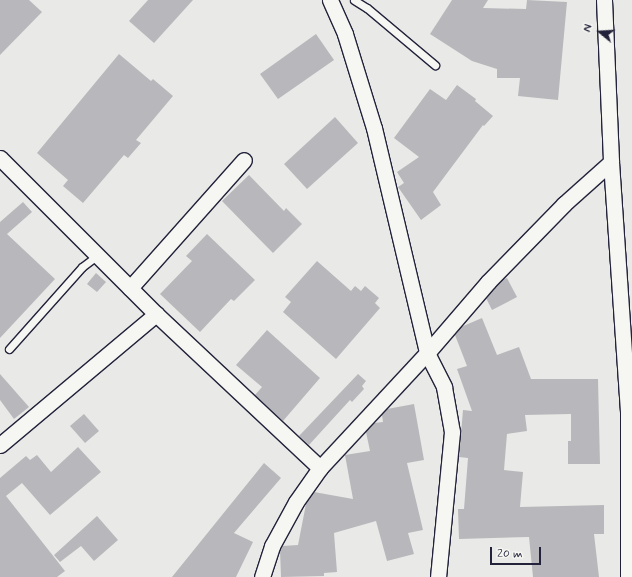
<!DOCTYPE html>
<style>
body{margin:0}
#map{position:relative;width:632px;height:577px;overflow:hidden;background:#e9e9e7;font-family:Mynerve,sans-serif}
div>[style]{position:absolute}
.building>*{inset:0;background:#b8b8bc}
.roads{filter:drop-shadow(1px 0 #22223b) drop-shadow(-1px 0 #22223b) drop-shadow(0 1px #22223b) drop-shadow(0 -1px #22223b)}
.service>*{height:7px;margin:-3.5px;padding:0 3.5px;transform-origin:3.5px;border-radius:3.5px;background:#f6f6f2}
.minor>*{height:15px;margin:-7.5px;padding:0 7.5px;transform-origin:7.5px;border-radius:7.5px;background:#f6f6f2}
span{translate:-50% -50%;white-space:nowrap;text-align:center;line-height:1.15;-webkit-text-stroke:4px #f6f6f2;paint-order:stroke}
.north{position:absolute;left:580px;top:12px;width:40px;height:40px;-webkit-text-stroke:3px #f6f6f2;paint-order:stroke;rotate:288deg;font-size:11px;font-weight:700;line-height:16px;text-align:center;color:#22223b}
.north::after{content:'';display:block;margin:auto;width:14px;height:18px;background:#22223b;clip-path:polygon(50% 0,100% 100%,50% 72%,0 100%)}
.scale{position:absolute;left:490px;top:547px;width:51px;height:18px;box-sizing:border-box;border:2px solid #22223b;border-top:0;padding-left:5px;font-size:12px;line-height:14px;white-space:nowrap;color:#22223b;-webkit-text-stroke:3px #f6f6f2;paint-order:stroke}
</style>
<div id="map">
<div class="building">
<div style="clip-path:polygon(0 0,29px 0,42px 12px,0 55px)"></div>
<div style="clip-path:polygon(148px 0,193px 0,154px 43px,129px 21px)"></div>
<div style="clip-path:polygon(452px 0,488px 0,483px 8px,526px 9px,527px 0,567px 2px,558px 100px,518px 96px,520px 78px,497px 78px,497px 69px,472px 61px,430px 34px)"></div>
<div style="clip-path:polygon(316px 34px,334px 60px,278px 99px,260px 74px)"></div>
<div style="clip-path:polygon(119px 54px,151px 81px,153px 79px,173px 96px,136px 140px,141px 143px,128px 158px,124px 155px,83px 203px,63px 186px,68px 180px,37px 153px)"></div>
<div style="clip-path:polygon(457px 85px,476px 99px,475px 101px,493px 116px,484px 126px,483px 125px,433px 192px,441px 205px,421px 220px,398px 187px,404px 183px,397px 172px,419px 157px,394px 138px,430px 89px,446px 100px)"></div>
<div style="clip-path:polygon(335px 117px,358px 143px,307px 189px,284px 164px)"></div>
<div style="clip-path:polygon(249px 175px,284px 211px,286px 208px,302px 224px,273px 253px,222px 201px)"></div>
<div style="clip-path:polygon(23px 202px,32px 212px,7px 234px,55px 279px,0 338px,0 222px)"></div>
<div style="clip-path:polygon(207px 234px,255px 280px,234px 301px,231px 299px,200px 332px,160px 294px,192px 261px,186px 256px)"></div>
<div style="clip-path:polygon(317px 261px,351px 291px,355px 286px,361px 291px,365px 286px,379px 298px,375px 303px,380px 308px,336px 359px,283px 312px,291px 302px,285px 297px)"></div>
<div style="clip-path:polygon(96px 273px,106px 282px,97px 292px,87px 284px)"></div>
<div style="clip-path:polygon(507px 278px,517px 297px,492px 310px,486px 298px,502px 280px)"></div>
<div style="clip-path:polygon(482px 318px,497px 355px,519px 347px,531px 379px,598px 379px,600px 464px,568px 464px,568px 441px,571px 441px,571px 414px,525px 415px,527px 431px,507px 434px,504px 470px,523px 472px,520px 507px,604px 505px,604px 534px,594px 534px,599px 577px,533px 577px,529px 537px,459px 539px,458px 509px,464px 509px,468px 458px,459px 457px,463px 410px,472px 411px,457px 369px,467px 366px,455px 335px,461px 327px)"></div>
<div style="clip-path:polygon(267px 330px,320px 378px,283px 421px,255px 395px,262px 387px,236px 365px)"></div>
<div style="clip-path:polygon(0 374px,29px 407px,14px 419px,0 400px)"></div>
<div style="clip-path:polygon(358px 374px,366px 381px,362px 386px,364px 389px,352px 402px,350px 400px,309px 445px,299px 436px)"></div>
<div style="clip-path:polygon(414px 404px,424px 460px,407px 463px,423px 530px,408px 533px,414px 554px,387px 561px,376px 521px,334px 533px,337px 572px,324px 573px,324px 576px,281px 577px,280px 550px,282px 546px,298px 545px,306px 504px,314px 492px,353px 499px,345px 455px,370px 451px,366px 432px,374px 423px,383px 422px,382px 415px,387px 409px)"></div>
<div style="clip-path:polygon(84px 414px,99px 431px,85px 443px,70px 426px)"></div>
<div style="clip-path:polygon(78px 447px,101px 472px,50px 515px,22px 483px,6px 496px,65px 571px,57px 577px,0 577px,0 478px,26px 456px,30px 460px,37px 455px,51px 472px)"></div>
<div style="clip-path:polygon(264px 463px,281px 478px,234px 533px,253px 542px,236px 577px,172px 577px)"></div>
<div style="clip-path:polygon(97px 516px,118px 540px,94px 561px,81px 546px,60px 562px,54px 555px)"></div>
</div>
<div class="roads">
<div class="service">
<div style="left:354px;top:0;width:15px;rotate:32deg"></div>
<div style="left:367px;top:8px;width:89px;rotate:40deg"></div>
<div style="left:9px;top:349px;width:110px;rotate:-48.3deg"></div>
<div style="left:82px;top:267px;width:20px;rotate:-37deg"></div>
</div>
<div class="minor">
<div style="left:330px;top:0;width:37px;rotate:66deg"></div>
<div style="left:345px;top:34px;width:98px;rotate:72.9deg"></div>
<div style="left:374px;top:128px;width:231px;rotate:76.7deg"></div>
<div style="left:427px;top:353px;width:38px;rotate:63deg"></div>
<div style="left:444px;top:387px;width:46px;rotate:79.9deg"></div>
<div style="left:452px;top:432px;width:146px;rotate:95.5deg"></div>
<div style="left:604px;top:0;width:162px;rotate:87.5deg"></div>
<div style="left:611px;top:162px;width:250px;rotate:86.1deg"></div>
<div style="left:628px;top:411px;width:166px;rotate:90deg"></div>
<div style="left:0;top:158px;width:221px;rotate:45deg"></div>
<div style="left:156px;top:314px;width:225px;rotate:43.2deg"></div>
<div style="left:130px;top:288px;width:171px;rotate:-48.3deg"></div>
<div style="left:0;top:445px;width:204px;rotate:-40deg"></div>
<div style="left:262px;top:577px;width:33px;rotate:-72deg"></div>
<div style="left:272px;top:546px;width:50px;rotate:-61.4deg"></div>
<div style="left:296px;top:502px;width:42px;rotate:-54.8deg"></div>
<div style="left:320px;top:468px;width:157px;rotate:-47.1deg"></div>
<div style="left:427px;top:353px;width:94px;rotate:-49.3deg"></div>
<div style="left:488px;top:282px;width:109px;rotate:-45.7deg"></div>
<div style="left:564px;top:204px;width:63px;rotate:-41.8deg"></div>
</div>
</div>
<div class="north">N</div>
<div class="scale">20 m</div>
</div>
